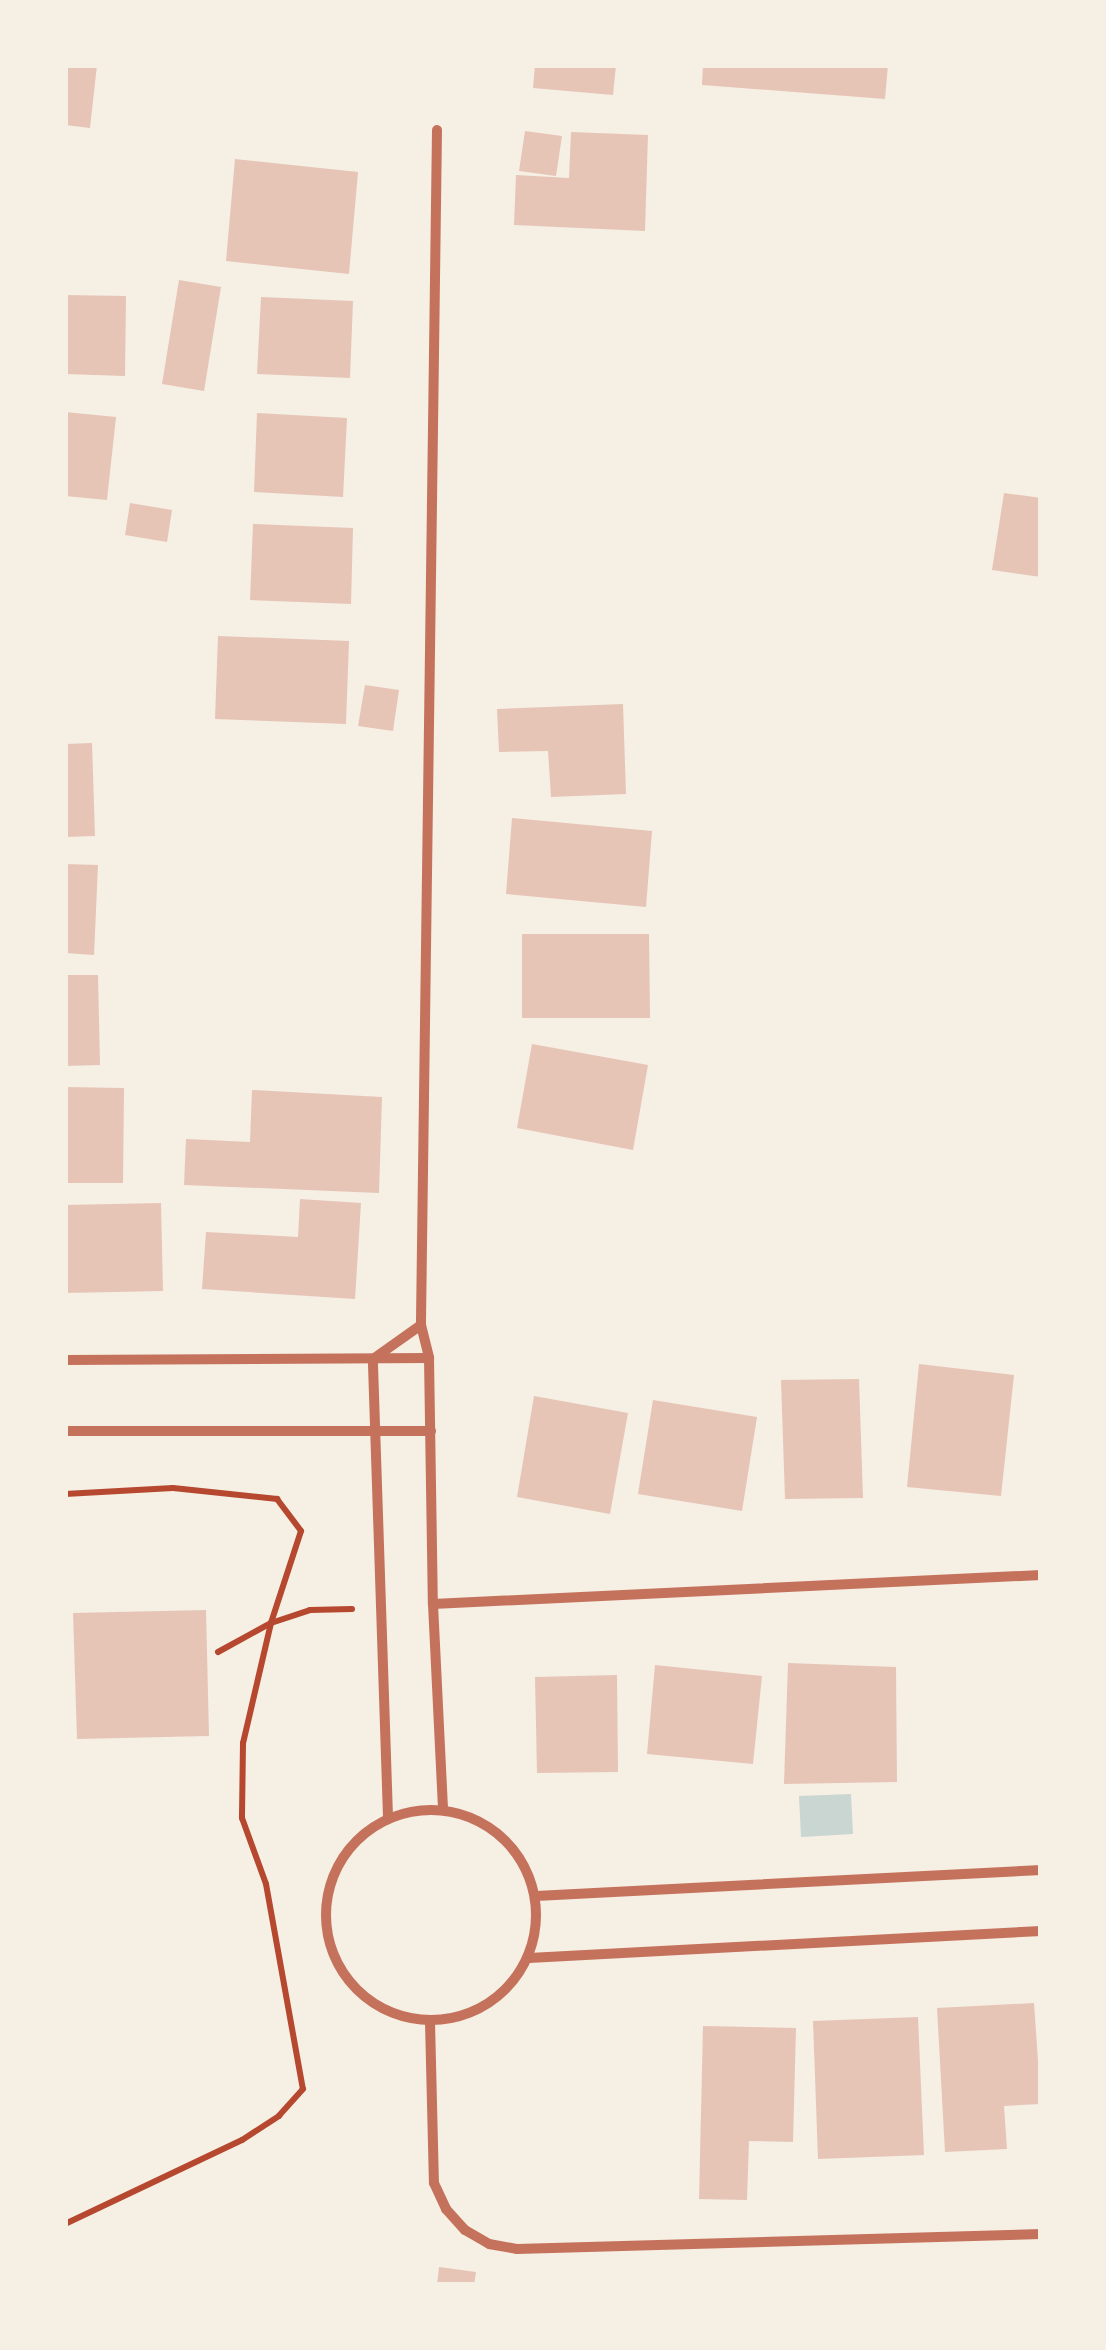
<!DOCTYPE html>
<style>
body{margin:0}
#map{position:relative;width:1106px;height:2350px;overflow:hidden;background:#f6efe4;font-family:"Public Sans",sans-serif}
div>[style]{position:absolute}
.water>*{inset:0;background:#c9d6d2}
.building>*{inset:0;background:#e6c5b7}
.path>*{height:6px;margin:-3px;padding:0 3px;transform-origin:3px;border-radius:3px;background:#b5482f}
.minor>*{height:10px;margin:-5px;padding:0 5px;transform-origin:5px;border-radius:5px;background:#c5725c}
.minor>.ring{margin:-5px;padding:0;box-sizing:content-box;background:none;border:10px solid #c5725c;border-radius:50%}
span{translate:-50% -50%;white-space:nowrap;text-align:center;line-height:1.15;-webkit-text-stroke:10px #f6efe4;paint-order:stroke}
.frame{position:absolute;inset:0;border:68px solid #f6efe4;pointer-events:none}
</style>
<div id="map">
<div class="water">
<div style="clip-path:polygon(851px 1794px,853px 1834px,801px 1837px,799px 1796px)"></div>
</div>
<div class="building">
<div style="clip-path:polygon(65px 65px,97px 65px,90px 128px,65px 125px)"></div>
<div style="clip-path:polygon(535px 65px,616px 65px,613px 95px,533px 88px)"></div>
<div style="clip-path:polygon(703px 65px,888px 65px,885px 99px,702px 85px)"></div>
<div style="clip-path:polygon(525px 131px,562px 136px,556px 176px,519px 171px)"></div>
<div style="clip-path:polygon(571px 132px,648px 135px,645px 231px,514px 225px,516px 175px,569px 178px)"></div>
<div style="clip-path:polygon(235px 159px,358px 172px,349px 274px,226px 261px)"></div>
<div style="clip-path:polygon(179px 280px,221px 287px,204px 391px,162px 384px)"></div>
<div style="clip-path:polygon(65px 295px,126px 296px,125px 376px,65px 374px)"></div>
<div style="clip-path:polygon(261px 297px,353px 301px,350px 378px,257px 374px)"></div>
<div style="clip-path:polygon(65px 412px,116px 417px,107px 500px,65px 496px)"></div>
<div style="clip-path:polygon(257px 413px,347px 418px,343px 497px,254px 492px)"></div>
<div style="clip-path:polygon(1004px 493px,1041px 498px,1041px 577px,992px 570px)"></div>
<div style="clip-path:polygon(130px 503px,172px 510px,167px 542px,125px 535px)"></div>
<div style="clip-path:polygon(253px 524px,353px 528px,351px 604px,250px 600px)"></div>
<div style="clip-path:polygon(218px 636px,349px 641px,346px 724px,215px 719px)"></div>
<div style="clip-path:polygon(365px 685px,399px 690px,393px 731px,358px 726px)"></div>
<div style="clip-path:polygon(623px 704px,626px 794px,551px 797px,548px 751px,499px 752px,497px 709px)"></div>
<div style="clip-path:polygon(92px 743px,95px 836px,65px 837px,65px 744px)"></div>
<div style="clip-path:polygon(512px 818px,652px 831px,646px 907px,506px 894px)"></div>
<div style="clip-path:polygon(65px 864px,98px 865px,94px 955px,65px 953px)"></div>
<div style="clip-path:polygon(522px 934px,649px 934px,650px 1018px,522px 1018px)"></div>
<div style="clip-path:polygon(65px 975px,98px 975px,100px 1065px,65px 1066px)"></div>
<div style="clip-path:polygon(532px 1044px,648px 1065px,633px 1150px,517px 1128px)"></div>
<div style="clip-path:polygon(65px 1087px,124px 1088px,123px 1183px,65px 1183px)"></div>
<div style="clip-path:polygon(252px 1090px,382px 1097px,379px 1193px,184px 1185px,186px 1139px,250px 1142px)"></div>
<div style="clip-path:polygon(300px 1199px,361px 1203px,355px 1299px,202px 1289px,206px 1232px,298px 1237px)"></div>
<div style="clip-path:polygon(161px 1203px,163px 1291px,65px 1293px,65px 1205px)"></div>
<div style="clip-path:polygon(919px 1364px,1014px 1375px,1001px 1496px,907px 1487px)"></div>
<div style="clip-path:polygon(859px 1379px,863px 1498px,785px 1499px,781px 1380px)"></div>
<div style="clip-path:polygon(534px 1396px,628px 1413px,610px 1514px,517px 1497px)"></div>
<div style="clip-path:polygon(653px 1400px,757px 1417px,742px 1511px,638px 1494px)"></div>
<div style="clip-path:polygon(206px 1610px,209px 1736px,77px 1739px,73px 1613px)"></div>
<div style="clip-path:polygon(788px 1663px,896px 1667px,897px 1782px,784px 1784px)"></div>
<div style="clip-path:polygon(655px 1665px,762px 1676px,753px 1764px,647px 1754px)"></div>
<div style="clip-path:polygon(617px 1675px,618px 1772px,537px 1773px,535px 1677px)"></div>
<div style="clip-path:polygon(1034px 2003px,1041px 2104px,1004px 2106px,1007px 2149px,945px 2152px,937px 2008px)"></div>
<div style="clip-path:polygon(918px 2017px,924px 2155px,818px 2159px,813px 2021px)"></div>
<div style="clip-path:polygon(703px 2026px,796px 2028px,793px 2142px,749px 2141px,747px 2200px,699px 2199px)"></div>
<div style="clip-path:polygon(439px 2267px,476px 2272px,474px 2285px,437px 2285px)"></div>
</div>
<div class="path">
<div style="left:65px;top:1494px;width:108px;rotate:-3.2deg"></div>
<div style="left:173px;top:1488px;width:105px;rotate:6deg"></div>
<div style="left:277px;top:1499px;width:40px;rotate:53deg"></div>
<div style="left:301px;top:1531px;width:97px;rotate:108.1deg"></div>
<div style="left:271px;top:1623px;width:123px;rotate:103.1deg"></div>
<div style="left:243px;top:1743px;width:75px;rotate:90.8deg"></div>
<div style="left:242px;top:1818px;width:70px;rotate:70deg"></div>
<div style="left:266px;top:1884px;width:208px;rotate:79.8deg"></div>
<div style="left:303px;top:2089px;width:36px;rotate:132deg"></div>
<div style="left:279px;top:2116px;width:44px;rotate:147deg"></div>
<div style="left:242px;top:2140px;width:196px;rotate:154.6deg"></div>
<div style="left:218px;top:1652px;width:60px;rotate:-28.7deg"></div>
<div style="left:271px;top:1623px;width:41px;rotate:-18.4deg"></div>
<div style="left:310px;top:1610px;width:42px;rotate:-1.4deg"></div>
</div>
<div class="minor">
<div style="left:437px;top:130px;width:1195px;rotate:90.77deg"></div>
<div style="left:421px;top:1325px;width:34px;rotate:76deg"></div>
<div style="left:429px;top:1358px;width:246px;rotate:89.1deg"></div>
<div style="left:433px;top:1604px;width:205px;rotate:87.2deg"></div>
<div style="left:65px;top:1360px;width:364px;rotate:-0.3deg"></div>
<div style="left:65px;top:1431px;width:366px"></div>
<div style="left:433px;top:1604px;width:609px;rotate:-2.73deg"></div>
<div class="ring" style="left:326px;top:1810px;width:200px;height:200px"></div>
<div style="left:388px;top:1817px;width:458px;rotate:-91.9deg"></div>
<div style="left:373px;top:1359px;width:59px;rotate:-35.3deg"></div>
<div style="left:536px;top:1896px;width:506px;rotate:-2.95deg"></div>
<div style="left:529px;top:1958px;width:513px;rotate:-3.02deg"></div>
<div style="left:430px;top:2022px;width:161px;rotate:88.6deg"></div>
<div style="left:434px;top:2183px;width:29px;rotate:65deg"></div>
<div style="left:446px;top:2209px;width:28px;rotate:48deg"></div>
<div style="left:465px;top:2230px;width:28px;rotate:30deg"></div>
<div style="left:489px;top:2244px;width:28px;rotate:10deg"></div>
<div style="left:517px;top:2249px;width:524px;rotate:-1.64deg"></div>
</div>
<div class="frame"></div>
</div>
